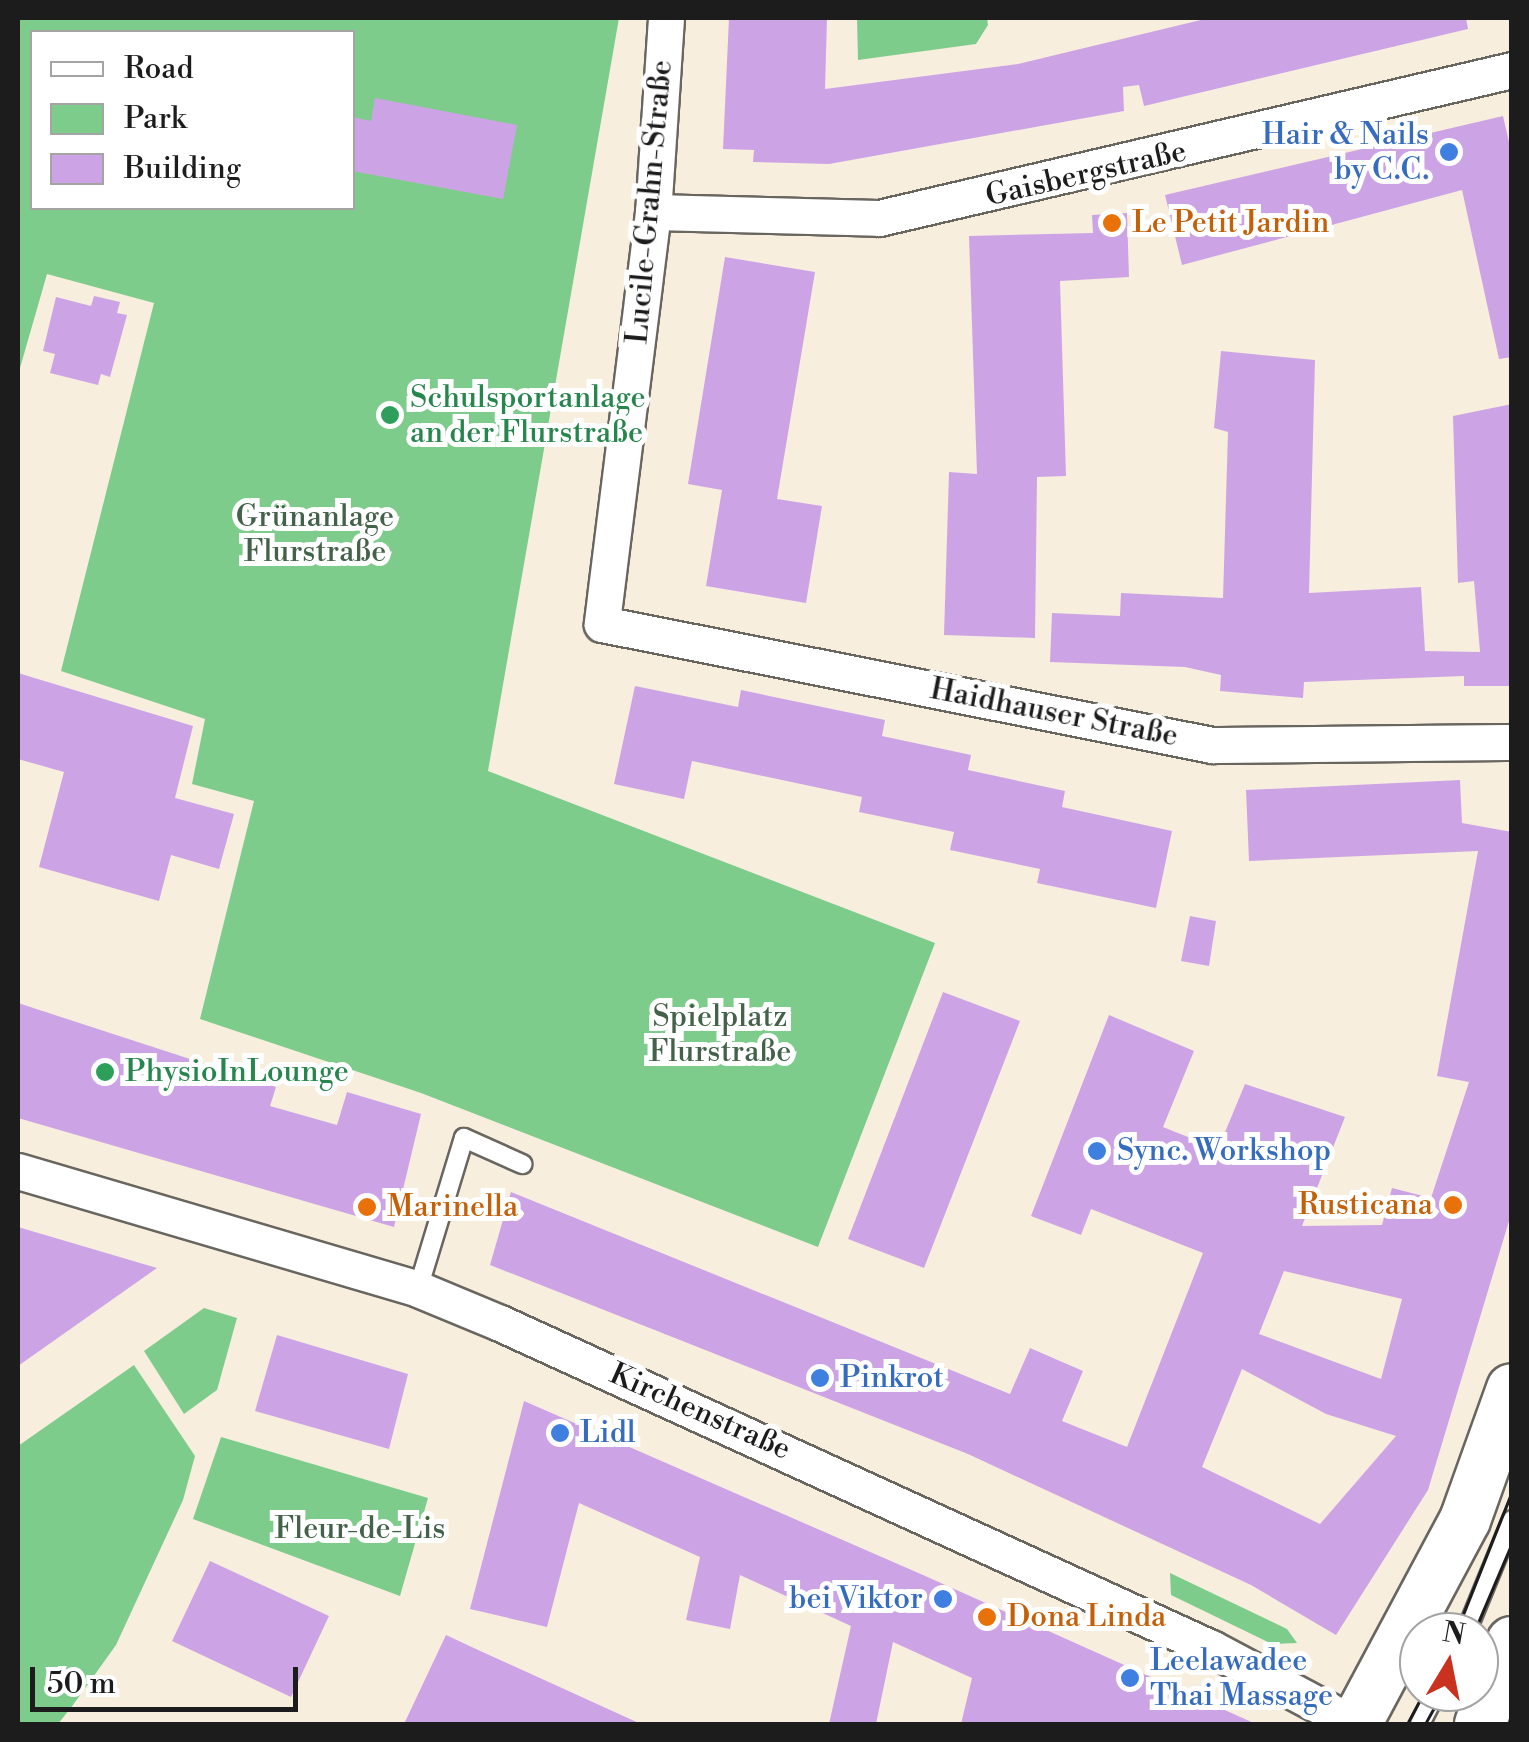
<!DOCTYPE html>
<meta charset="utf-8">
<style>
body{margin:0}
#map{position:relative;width:1529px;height:1742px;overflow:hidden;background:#f8eedd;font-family:"Libre Bodoni",serif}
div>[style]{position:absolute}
.green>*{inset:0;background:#7ecc8c}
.building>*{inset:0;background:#cca4e6}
.roads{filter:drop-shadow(2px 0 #696660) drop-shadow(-2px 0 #696660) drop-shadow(0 2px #696660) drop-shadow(0 -2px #696660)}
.service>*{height:18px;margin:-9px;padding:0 9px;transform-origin:9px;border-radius:9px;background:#fff}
.minor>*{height:35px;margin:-17.5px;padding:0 17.5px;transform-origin:17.5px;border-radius:17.5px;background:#fff}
.secondary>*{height:50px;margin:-25px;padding:0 25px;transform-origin:25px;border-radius:25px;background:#fff}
.tram>*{height:2.5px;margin:-1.25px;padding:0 1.25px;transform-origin:1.25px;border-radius:1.25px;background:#1c1c1c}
.dots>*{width:28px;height:28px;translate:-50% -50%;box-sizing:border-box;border:5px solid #fff;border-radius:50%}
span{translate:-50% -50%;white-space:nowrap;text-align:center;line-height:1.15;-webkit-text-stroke:10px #fff;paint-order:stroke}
.shop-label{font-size:30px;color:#366cbe}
.right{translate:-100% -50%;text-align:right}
.left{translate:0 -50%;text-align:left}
.street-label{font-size:30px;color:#1c1c1c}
.food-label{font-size:30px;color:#c56008}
.leisure-label{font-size:30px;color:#27864d}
.park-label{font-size:30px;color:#436249}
.frame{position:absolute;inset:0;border:20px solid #1c1c1c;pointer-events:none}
.legend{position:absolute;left:30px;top:30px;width:325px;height:180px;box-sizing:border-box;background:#fff;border:2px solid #a4a4a4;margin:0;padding:12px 18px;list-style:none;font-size:30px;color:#1c1c1c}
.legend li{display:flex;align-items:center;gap:20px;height:50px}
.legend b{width:50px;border:2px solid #a4a4a4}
.north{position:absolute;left:1399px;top:1612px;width:100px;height:100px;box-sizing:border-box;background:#fff;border:2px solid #a4a4a4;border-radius:50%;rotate:10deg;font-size:28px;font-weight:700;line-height:40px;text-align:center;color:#1c1c1c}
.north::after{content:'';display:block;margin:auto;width:35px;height:45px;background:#c8321e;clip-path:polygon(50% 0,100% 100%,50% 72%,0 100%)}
.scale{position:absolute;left:30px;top:1667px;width:268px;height:45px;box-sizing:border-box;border:5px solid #1c1c1c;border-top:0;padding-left:12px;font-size:30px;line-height:35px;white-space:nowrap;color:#1c1c1c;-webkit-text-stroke:8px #fff;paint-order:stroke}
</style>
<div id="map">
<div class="green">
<div style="clip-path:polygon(evenodd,18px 18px,619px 18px,488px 771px,935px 943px,818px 1247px,421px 1093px,200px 1019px,254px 801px,192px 784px,205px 719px,61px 671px,154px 303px,47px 274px,18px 375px,18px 18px,32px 32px,352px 32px,352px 208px,32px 208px,32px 32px)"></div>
<div style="clip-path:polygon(857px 18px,987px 18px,988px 25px,976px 44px,858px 60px)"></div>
<div style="clip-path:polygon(204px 1308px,237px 1318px,217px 1390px,184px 1414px,144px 1351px)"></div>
<div style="clip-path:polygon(134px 1365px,195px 1456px,183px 1500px,116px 1645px,73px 1705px,58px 1724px,18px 1724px,18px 1446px)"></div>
<div style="clip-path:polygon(221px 1437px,428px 1498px,400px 1596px,193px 1519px)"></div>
<div style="clip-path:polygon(1170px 1573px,1287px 1629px,1297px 1643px,1272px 1644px,1171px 1595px)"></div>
</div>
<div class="building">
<div style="clip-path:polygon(729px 18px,827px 18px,825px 89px,1018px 64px,1209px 18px,1466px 18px,1468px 29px,1144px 106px,1139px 85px,1123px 87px,1124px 111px,829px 164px,753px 162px,754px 150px,723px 149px)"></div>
<div style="clip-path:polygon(375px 98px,517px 125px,503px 199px,352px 171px,352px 117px,371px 121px)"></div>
<div style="clip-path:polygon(1503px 116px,1512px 155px,1512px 357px,1499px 359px,1462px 190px,1182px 265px,1165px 195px)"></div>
<div style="clip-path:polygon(1127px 213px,1129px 277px,1060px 281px,1066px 476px,1037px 477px,1035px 638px,944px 635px,949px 472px,977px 474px,969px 236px,1093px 233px,1092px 215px)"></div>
<div style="clip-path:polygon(725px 257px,815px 272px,777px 499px,822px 506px,806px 603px,706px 586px,722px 490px,688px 484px)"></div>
<div style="clip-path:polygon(94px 296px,120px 302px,117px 313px,127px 315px,110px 377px,101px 374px,98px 385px,50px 373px,55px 354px,43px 351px,56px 297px,91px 306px)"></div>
<div style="clip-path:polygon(1221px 351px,1315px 360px,1309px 593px,1421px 587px,1425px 651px,1480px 652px,1474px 581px,1458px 583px,1453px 416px,1512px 404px,1512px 686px,1464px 686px,1464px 676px,1304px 682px,1303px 698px,1220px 691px,1221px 675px,1185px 667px,1050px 662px,1052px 613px,1120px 616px,1121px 593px,1223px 598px,1228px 432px,1214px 428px)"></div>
<div style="clip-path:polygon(18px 673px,193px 726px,175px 798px,234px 814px,219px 869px,171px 855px,159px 901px,39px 867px,64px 772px,18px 759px)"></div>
<div style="clip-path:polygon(635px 686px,738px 707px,741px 690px,885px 720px,882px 736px,971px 755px,968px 770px,1065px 791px,1062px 807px,1172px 831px,1156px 908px,1037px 883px,1040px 869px,950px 850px,954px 832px,859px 812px,862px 797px,692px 761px,684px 799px,614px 784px)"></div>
<div style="clip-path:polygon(evenodd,1460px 780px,1462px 823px,1512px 832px,1512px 1211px,1428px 1490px,1336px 1635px,1251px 1585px,968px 1454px,490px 1265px,511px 1192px,1010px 1394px,1030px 1348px,1083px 1371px,1062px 1421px,1127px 1447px,1203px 1253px,1091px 1209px,1081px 1235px,1031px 1216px,1109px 1015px,1194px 1051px,1163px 1127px,1218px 1149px,1245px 1084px,1345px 1117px,1302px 1226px,1382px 1225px,1392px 1188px,1431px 1198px,1469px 1082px,1437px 1076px,1478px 851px,1249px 861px,1246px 790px,1460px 780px,1284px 1271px,1402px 1299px,1381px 1379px,1259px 1334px,1284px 1271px,1460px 780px,1242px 1369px,1326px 1414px,1396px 1436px,1320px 1524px,1202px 1467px,1242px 1369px)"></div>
<div style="clip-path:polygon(1190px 916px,1216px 921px,1209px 966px,1181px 961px)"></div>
<div style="clip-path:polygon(943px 992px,1020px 1021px,924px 1268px,848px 1239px)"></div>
<div style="clip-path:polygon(18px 1003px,276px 1087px,270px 1106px,337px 1125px,347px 1092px,421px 1114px,394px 1227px,18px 1118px)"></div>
<div style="clip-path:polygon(18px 1227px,157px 1268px,18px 1366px)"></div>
<div style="clip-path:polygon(277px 1335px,408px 1374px,389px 1449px,255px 1411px)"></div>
<div style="clip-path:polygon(524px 1401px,923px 1575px,1256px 1724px,961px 1724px,972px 1678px,893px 1642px,876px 1724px,829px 1724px,851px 1626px,740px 1575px,730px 1629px,686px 1620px,700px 1557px,579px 1503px,547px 1627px,470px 1609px)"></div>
<div style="clip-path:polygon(210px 1561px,329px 1616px,291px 1697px,172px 1641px)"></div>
<div style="clip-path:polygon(446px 1635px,476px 1649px,641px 1724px,404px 1724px)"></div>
</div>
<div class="roads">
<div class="service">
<div style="left:418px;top:1289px;width:158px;rotate:-73.1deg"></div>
<div style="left:464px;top:1138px;width:64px;rotate:24.1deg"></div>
<div style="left:1466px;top:1632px;width:121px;rotate:-67.7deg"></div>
<div style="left:1420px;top:1724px;width:36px;rotate:-63deg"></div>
</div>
<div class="minor">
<div style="left:666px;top:18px;width:194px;rotate:93.8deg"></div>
<div style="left:653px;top:212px;width:415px;rotate:97.1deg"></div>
<div style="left:602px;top:624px;width:622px;rotate:11.22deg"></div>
<div style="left:1212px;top:745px;width:300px;rotate:-0.6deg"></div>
<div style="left:653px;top:212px;width:226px;rotate:1.5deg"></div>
<div style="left:879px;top:218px;width:650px;rotate:-13.16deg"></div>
<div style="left:18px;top:1171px;width:417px;rotate:16.4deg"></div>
<div style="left:418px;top:1289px;width:89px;rotate:22.5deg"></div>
<div style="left:500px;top:1323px;width:782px;rotate:24.57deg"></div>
<div style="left:1211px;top:1648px;width:162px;rotate:28deg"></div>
</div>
<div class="secondary">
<div style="left:1356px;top:1724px;width:231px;rotate:-61.9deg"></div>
<div style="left:1465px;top:1520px;width:139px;rotate:-70.3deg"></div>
<div style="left:1480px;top:1724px;width:88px;rotate:-68.7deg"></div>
</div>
</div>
<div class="tram">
<div style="left:1456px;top:1632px;width:152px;rotate:-68.3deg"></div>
<div style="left:1474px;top:1632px;width:97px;rotate:-66.9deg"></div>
<div style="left:1407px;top:1724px;width:36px;rotate:-62deg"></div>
<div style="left:1425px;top:1724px;width:37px;rotate:-61deg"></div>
</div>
<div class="dots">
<div style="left:1449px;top:152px;background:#3f7fe0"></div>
<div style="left:1112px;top:223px;background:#e8710a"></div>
<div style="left:390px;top:415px;background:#2e9e5b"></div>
<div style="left:105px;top:1072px;background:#2e9e5b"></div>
<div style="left:1097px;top:1151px;background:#3f7fe0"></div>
<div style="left:1453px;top:1205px;background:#e8710a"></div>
<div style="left:367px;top:1207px;background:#e8710a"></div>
<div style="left:820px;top:1378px;background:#3f7fe0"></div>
<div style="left:560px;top:1433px;background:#3f7fe0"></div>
<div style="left:943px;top:1599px;background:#3f7fe0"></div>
<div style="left:987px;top:1617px;background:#e8710a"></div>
<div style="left:1130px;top:1678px;background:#3f7fe0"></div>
</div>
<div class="shop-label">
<span class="right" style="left:1429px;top:152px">Hair &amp; Nails<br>by C.C.</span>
<span class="left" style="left:1117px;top:1151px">Sync. Workshop</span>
<span class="left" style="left:840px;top:1378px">Pinkrot</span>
<span class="left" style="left:580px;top:1433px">Lidl</span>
<span class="right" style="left:923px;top:1599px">bei Viktor</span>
<span class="left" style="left:1150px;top:1678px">Leelawadee<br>Thai Massage</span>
</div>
<div class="street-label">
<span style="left:1086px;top:174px;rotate:-13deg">Gaisbergstraße</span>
<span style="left:650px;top:202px;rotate:-85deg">Lucile-Grahn-Straße</span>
<span style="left:1054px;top:713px;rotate:11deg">Haidhauser Straße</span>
<span style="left:700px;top:1412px;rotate:24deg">Kirchenstraße</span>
</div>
<div class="food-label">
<span class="left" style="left:1132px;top:223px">Le Petit Jardin</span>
<span class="right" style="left:1433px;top:1205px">Rusticana</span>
<span class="left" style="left:387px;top:1207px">Marinella</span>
<span class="left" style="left:1007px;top:1617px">Dona Linda</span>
</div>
<div class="leisure-label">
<span class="left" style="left:410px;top:415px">Schulsportanlage<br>an der Flurstraße</span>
<span class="left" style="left:125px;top:1072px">PhysioInLounge</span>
</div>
<div class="park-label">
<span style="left:315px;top:534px">Grünanlage<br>Flurstraße</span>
<span style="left:720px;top:1034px">Spielplatz<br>Flurstraße</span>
<span style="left:360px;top:1529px">Fleur-de-Lis</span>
</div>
<div class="frame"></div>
<ul class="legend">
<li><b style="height:12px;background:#fff"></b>Road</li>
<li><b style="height:28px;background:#7ecc8c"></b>Park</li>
<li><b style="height:28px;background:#cca4e6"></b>Building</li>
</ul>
<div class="north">N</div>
<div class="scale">50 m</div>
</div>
